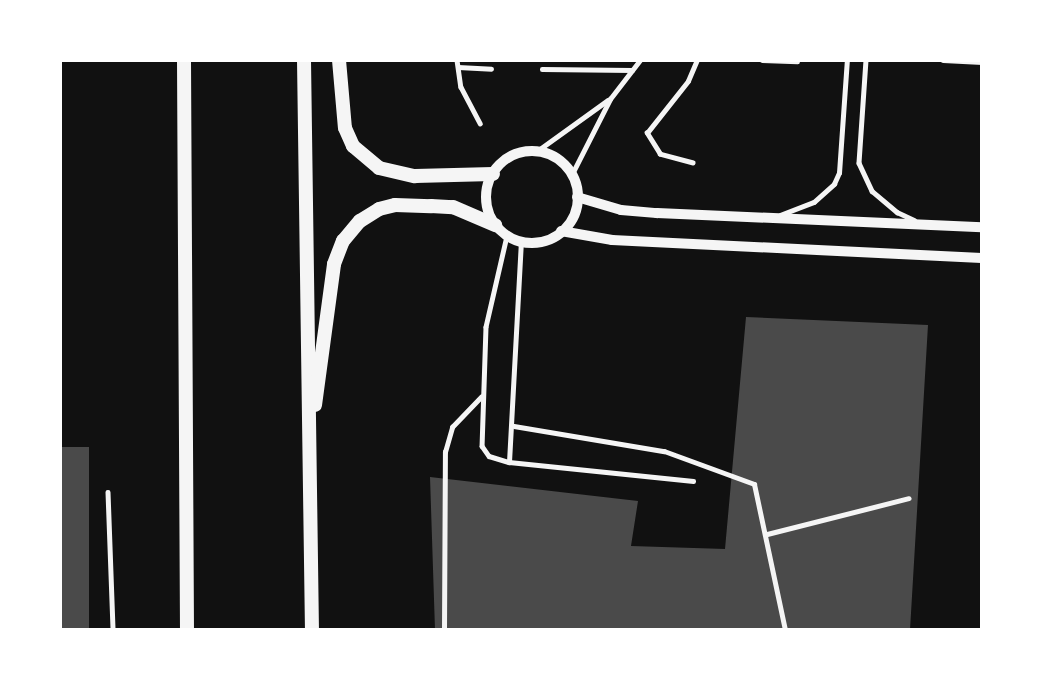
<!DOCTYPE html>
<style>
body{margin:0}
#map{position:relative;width:1042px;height:690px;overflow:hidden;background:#111;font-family:Poppins,sans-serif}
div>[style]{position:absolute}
.building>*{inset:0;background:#4a4a4a}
.service>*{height:4.5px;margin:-2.25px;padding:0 2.25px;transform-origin:2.25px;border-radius:2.25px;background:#f5f5f5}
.pedestrian>*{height:5px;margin:-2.5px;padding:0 2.5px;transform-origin:2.5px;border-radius:2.5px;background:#f5f5f5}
.tertiary>*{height:10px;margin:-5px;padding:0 5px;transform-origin:5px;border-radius:5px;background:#f5f5f5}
.tertiary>.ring{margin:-5px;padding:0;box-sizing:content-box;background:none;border:10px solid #f5f5f5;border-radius:50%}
.primary>*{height:14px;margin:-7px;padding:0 7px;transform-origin:7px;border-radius:7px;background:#f5f5f5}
span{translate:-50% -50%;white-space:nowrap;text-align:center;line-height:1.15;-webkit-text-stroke:6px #fff;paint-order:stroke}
.frame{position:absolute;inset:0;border:62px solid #fff;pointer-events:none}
</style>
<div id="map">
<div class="building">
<div style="clip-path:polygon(746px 317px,928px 325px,910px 630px,435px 630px,430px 477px,638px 501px,631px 546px,725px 549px)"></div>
<div style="clip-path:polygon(60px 447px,89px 447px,89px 630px,60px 630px)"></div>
</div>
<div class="service">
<div style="left:457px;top:60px;width:27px;rotate:82deg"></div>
<div style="left:461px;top:87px;width:41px;rotate:62.2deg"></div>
<div style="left:762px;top:60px;width:35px;rotate:2deg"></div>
<div style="left:866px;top:60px;width:103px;rotate:93.9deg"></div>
<div style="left:859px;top:163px;width:31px;rotate:65deg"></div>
<div style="left:872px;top:191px;width:33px;rotate:40deg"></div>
<div style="left:897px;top:212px;width:19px;rotate:25deg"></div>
<div style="left:943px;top:60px;width:39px;rotate:3deg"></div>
<div style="left:458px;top:67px;width:33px;rotate:3deg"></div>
<div style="left:542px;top:69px;width:90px;rotate:0.6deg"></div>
<div style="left:537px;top:151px;width:87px;rotate:-35.7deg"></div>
<div style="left:693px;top:163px;width:34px;rotate:-165deg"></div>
<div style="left:660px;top:154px;width:25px;rotate:-122deg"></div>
<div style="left:647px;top:133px;width:66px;rotate:-51.7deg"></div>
<div style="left:688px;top:81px;width:23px;rotate:-67deg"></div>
<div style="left:572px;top:174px;width:84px;rotate:-63.1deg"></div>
<div style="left:610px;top:99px;width:49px;rotate:-52.4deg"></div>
<div style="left:780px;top:215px;width:36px;rotate:-21deg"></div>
<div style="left:814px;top:202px;width:27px;rotate:-42deg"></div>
<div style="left:834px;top:184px;width:12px;rotate:-66deg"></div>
<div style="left:839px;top:173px;width:113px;rotate:-86deg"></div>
<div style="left:507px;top:236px;width:93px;rotate:103deg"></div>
<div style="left:486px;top:327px;width:119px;rotate:91.9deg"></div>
<div style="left:482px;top:446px;width:12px;rotate:55deg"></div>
<div style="left:489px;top:456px;width:21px;rotate:17deg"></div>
<div style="left:509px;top:462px;width:185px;rotate:5.9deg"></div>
<div style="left:514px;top:426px;width:152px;rotate:9.5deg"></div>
<div style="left:509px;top:462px;width:220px;rotate:-86.9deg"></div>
<div style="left:108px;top:492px;width:138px;rotate:87.9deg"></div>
<div style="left:444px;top:630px;width:178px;rotate:-89.7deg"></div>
<div style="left:445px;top:452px;width:26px;rotate:-74deg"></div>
<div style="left:452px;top:427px;width:42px;rotate:-46deg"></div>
</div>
<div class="pedestrian">
<div style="left:664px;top:451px;width:96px;rotate:20.1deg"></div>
<div style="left:754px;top:484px;width:149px;rotate:78deg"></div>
<div style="left:767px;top:534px;width:146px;rotate:-14.2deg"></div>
</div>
<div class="tertiary">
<div class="ring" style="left:486px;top:151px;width:82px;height:82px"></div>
<div style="left:577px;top:197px;width:46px;rotate:16.5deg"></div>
<div style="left:621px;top:210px;width:36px;rotate:5deg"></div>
<div style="left:657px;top:213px;width:325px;rotate:2.5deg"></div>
<div style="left:561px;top:231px;width:52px;rotate:10deg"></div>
<div style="left:612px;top:240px;width:370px;rotate:2.8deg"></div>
</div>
<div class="primary">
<div style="left:184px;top:60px;width:570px;rotate:89.7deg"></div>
<div style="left:304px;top:60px;width:570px;rotate:89.2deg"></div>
<div style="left:339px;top:60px;width:68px;rotate:85deg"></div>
<div style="left:345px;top:128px;width:20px;rotate:66deg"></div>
<div style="left:353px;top:146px;width:34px;rotate:40deg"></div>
<div style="left:379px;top:168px;width:37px;rotate:13deg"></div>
<div style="left:415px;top:176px;width:78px;rotate:-1.5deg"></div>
<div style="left:315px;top:405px;width:142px;rotate:-82.3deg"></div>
<div style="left:334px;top:264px;width:25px;rotate:-69deg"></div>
<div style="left:343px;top:241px;width:26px;rotate:-50deg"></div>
<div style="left:360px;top:221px;width:22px;rotate:-32deg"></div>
<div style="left:379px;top:209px;width:16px;rotate:-14deg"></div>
<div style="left:395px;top:205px;width:36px;rotate:2deg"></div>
<div style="left:431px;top:206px;width:22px;rotate:3deg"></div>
<div style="left:453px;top:207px;width:46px;rotate:23.2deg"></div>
</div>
<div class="frame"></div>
</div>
